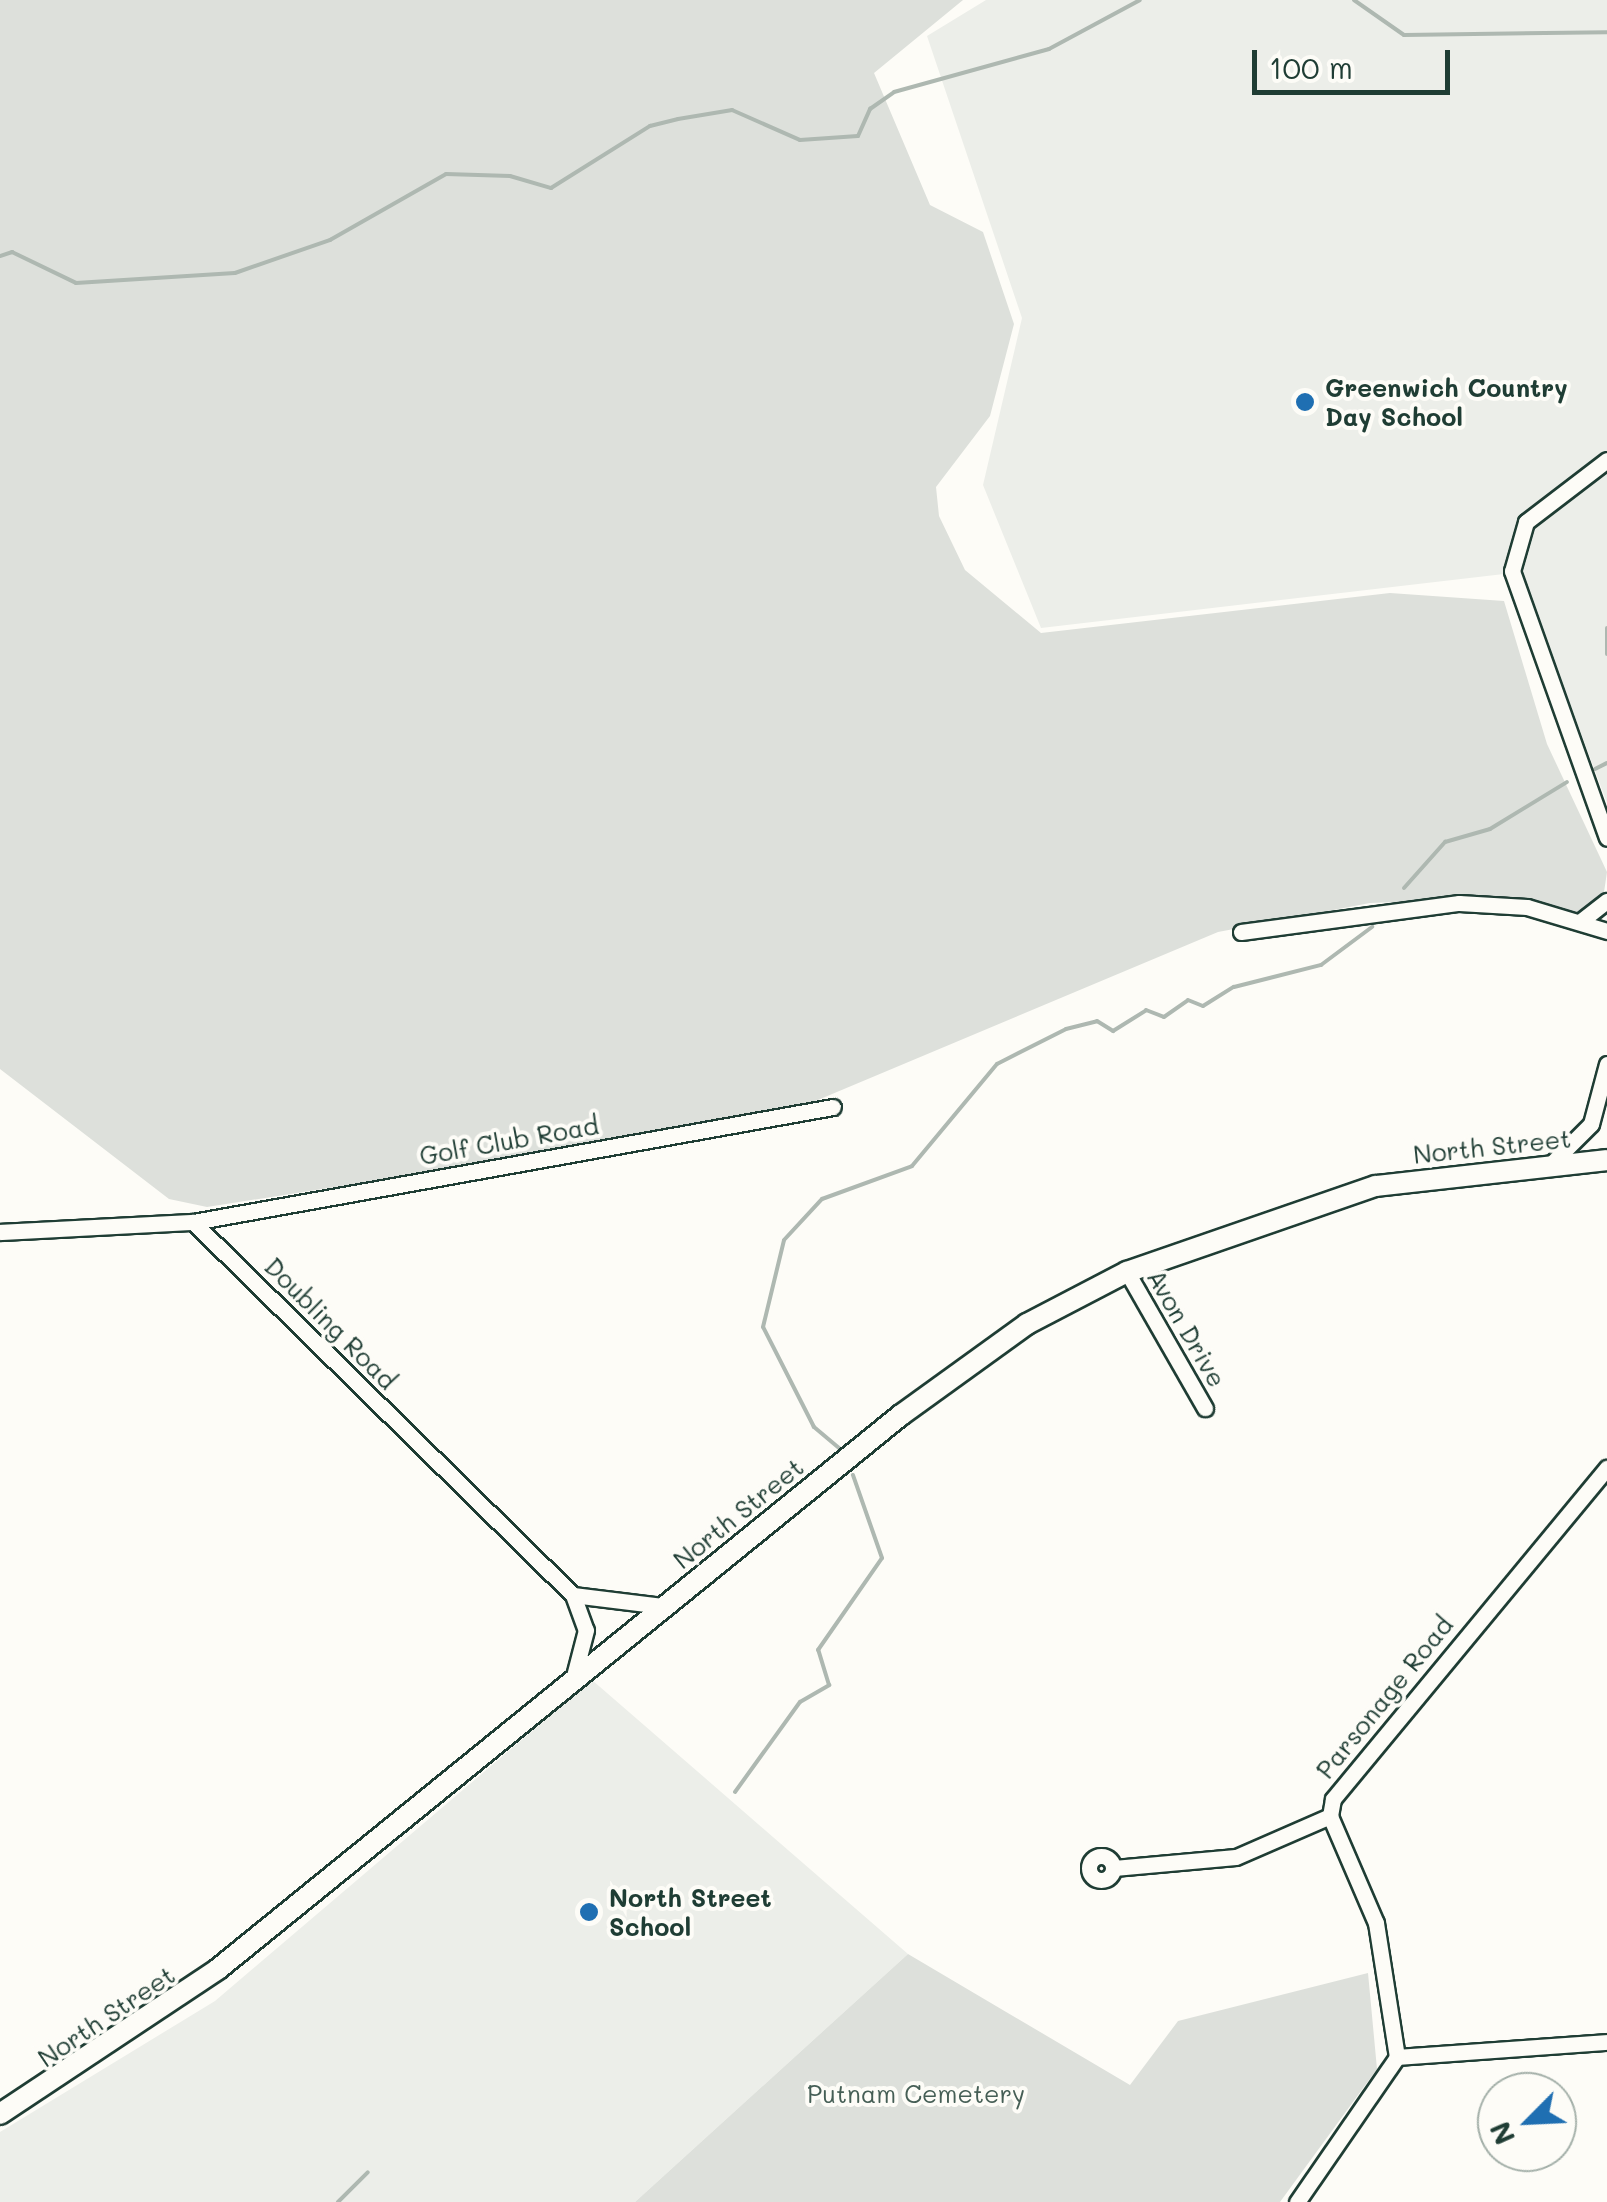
<!DOCTYPE html>
<style>
body{margin:0}
#map{position:relative;width:1607px;height:2202px;overflow:hidden;background:#fdfcf7;font-family:Mali,sans-serif}
div>[style]{position:absolute}
.built>*{inset:0;background:#eceee9}
.green>*{inset:0;background:#dde0db}
.stream>*{height:4px;margin:-2px;padding:0 2px;transform-origin:2px;border-radius:2px;background:#aeb8b1}
.roads{filter:drop-shadow(2px 0 #1f3d34) drop-shadow(-2px 0 #1f3d34) drop-shadow(0 2px #1f3d34) drop-shadow(0 -2px #1f3d34)}
.minor>*{height:15px;margin:-7.5px;padding:0 7.5px;transform-origin:7.5px;border-radius:7.5px;background:#fdfcf7}
.minor>.ring{margin:-7.5px;padding:0;box-sizing:content-box;background:none;border:15px solid #fdfcf7;border-radius:50%}
.major>*{height:20px;margin:-10px;padding:0 10px;transform-origin:10px;border-radius:10px;background:#fdfcf7}
.dots>*{width:28px;height:28px;translate:-50% -50%;box-sizing:border-box;border:5px solid #fdfcf7;border-radius:50%}
span{translate:-50% -50%;white-space:nowrap;text-align:center;line-height:1.15;-webkit-text-stroke:8px #fdfcf7;paint-order:stroke}
.poi-label{font-size:25px;color:#1f3d34;font-weight:700}
.left{translate:0 -50%;text-align:left}
.street-label{font-size:25px;color:#1f3d34}
.park-label{font-size:25px;color:#455e55}
.north{position:absolute;left:1477px;top:2072px;width:100px;height:100px;box-sizing:border-box;background:#fdfcf7;border:2px solid #a4b0a9;border-radius:50%;rotate:246deg;font-size:28px;font-weight:700;line-height:40px;text-align:center;color:#1f3d34}
.north::after{content:'';display:block;margin:auto;width:35px;height:45px;background:#1f6fb2;clip-path:polygon(50% 0,100% 100%,50% 72%,0 100%)}
.scale{position:absolute;left:1252px;top:50px;width:198px;height:45px;box-sizing:border-box;border:5px solid #1f3d34;border-top:0;padding-left:12px;font-size:30px;line-height:35px;white-space:nowrap;color:#1f3d34;-webkit-text-stroke:8px #fdfcf7;paint-order:stroke}
</style>
<div id="map">
<div class="built">
<div style="clip-path:polygon(986px 0,1607px 0,1607px 803px,1521px 572px,1041px 628px,983px 485px,1022px 318px,927px 36px)"></div>
<div style="clip-path:polygon(592px 1680px,908px 1954px,635px 2202px,0 2202px,0 2132px,215px 2001px)"></div>
</div>
<div class="green">
<div style="clip-path:polygon(0 0,963px 0,874px 73px,930px 205px,983px 232px,1014px 324px,990px 416px,936px 487px,939px 516px,965px 570px,1041px 633px,1390px 593px,1504px 601px,1547px 744px,1607px 872px,1603px 899px,1576px 913px,1450px 900px,1370px 903px,1218px 932px,775px 1118px,207px 1207px,169px 1199px,0 1069px)"></div>
<div style="clip-path:polygon(908px 1954px,1130px 2085px,1178px 2021px,1368px 1973px,1377px 2069px,1280px 2202px,635px 2202px)"></div>
</div>
<div class="stream">
<div style="left:1354px;top:0;width:61px;rotate:35deg"></div>
<div style="left:1404px;top:35px;width:203px;rotate:-0.8deg"></div>
<div style="left:0;top:256px;width:13px;rotate:-18deg"></div>
<div style="left:12px;top:252px;width:71px;rotate:25.8deg"></div>
<div style="left:76px;top:283px;width:159px;rotate:-3.6deg"></div>
<div style="left:235px;top:273px;width:101px;rotate:-19.2deg"></div>
<div style="left:330px;top:240px;width:133px;rotate:-29.6deg"></div>
<div style="left:446px;top:174px;width:64px;rotate:1.8deg"></div>
<div style="left:510px;top:176px;width:43px;rotate:16.3deg"></div>
<div style="left:551px;top:188px;width:117px;rotate:-32.1deg"></div>
<div style="left:650px;top:126px;width:29px;rotate:-14deg"></div>
<div style="left:678px;top:119px;width:55px;rotate:-9.5deg"></div>
<div style="left:732px;top:110px;width:74px;rotate:23.8deg"></div>
<div style="left:800px;top:140px;width:58px;rotate:-3.9deg"></div>
<div style="left:858px;top:136px;width:30px;rotate:-66deg"></div>
<div style="left:870px;top:109px;width:29px;rotate:-35deg"></div>
<div style="left:894px;top:92px;width:161px;rotate:-15.5deg"></div>
<div style="left:1049px;top:49px;width:103px;rotate:-28.3deg"></div>
<div style="left:1607px;top:628px;width:26px;rotate:90deg"></div>
<div style="left:1595px;top:769px;width:13px;rotate:-27deg"></div>
<div style="left:1404px;top:888px;width:62px;rotate:-48.3deg"></div>
<div style="left:1445px;top:842px;width:47px;rotate:-16.1deg"></div>
<div style="left:1490px;top:829px;width:90px;rotate:-31.4deg"></div>
<div style="left:839px;top:1448px;width:33px;rotate:-140deg"></div>
<div style="left:814px;top:1427px;width:112px;rotate:-117deg"></div>
<div style="left:763px;top:1327px;width:89px;rotate:-76.4deg"></div>
<div style="left:784px;top:1240px;width:56px;rotate:-47.2deg"></div>
<div style="left:822px;top:1199px;width:96px;rotate:-20.1deg"></div>
<div style="left:912px;top:1166px;width:133px;rotate:-50.2deg"></div>
<div style="left:997px;top:1064px;width:77px;rotate:-26.9deg"></div>
<div style="left:1066px;top:1029px;width:32px;rotate:-14deg"></div>
<div style="left:1097px;top:1021px;width:19px;rotate:32deg"></div>
<div style="left:1113px;top:1031px;width:39px;rotate:-32deg"></div>
<div style="left:1146px;top:1010px;width:19px;rotate:21deg"></div>
<div style="left:1164px;top:1017px;width:29px;rotate:-35deg"></div>
<div style="left:1188px;top:1000px;width:16px;rotate:22deg"></div>
<div style="left:1203px;top:1006px;width:36px;rotate:-32deg"></div>
<div style="left:1234px;top:987px;width:90px;rotate:-14.2deg"></div>
<div style="left:1321px;top:965px;width:64px;rotate:-36.7deg"></div>
<div style="left:735px;top:1792px;width:111px;rotate:-54.2deg"></div>
<div style="left:800px;top:1702px;width:34px;rotate:-30deg"></div>
<div style="left:829px;top:1685px;width:37px;rotate:-107deg"></div>
<div style="left:818px;top:1650px;width:112px;rotate:-55.2deg"></div>
<div style="left:882px;top:1558px;width:88px;rotate:-109.3deg"></div>
<div style="left:338px;top:2202px;width:42px;rotate:-45deg"></div>
</div>
<div class="roads">
<div class="minor">
<div style="left:1607px;top:460px;width:102px;rotate:142.6deg"></div>
<div style="left:1526px;top:522px;width:51px;rotate:105.9deg"></div>
<div style="left:1512px;top:571px;width:283px;rotate:70.4deg"></div>
<div style="left:1581px;top:921px;width:33px;rotate:-38deg"></div>
<div style="left:1241px;top:932px;width:220px;rotate:-7.6deg"></div>
<div style="left:1459px;top:903px;width:68px;rotate:3.4deg"></div>
<div style="left:1527px;top:907px;width:84px;rotate:16.7deg"></div>
<div style="left:1552px;top:1163px;width:55px;rotate:-45deg"></div>
<div style="left:1591px;top:1124px;width:62px;rotate:-75.1deg"></div>
<div style="left:193px;top:1222px;width:650px;rotate:-10.19deg"></div>
<div style="left:0;top:1232px;width:193px;rotate:-3deg"></div>
<div style="left:193px;top:1222px;width:532px;rotate:44.47deg"></div>
<div style="left:573px;top:1595px;width:37px;rotate:70deg"></div>
<div style="left:586px;top:1630px;width:48px;rotate:104.6deg"></div>
<div style="left:1127px;top:1272px;width:157px;rotate:60.2deg"></div>
<div style="left:573px;top:1595px;width:90px;rotate:7deg"></div>
<div class="ring" style="left:1089px;top:1856px;width:9px;height:9px"></div>
<div style="left:1114px;top:1868px;width:122px;rotate:-5.2deg"></div>
<div style="left:1236px;top:1857px;width:103px;rotate:-23.6deg"></div>
<div style="left:1397px;top:2057px;width:211px;rotate:-4.1deg"></div>
<div style="left:1297px;top:2202px;width:176px;rotate:-55.4deg"></div>
<div style="left:1397px;top:2057px;width:136px;rotate:-98.9deg"></div>
<div style="left:1376px;top:1923px;width:116px;rotate:-113.3deg"></div>
<div style="left:1330px;top:1816px;width:17px;rotate:-80deg"></div>
<div style="left:1333px;top:1799px;width:430px;rotate:-50.4deg"></div>
</div>
<div class="major">
<div style="left:0;top:2114px;width:262px;rotate:-33.6deg"></div>
<div style="left:218px;top:1969px;width:879px;rotate:-39.05deg"></div>
<div style="left:901px;top:1415px;width:155px;rotate:-35.8deg"></div>
<div style="left:1027px;top:1324px;width:113px;rotate:-27.5deg"></div>
<div style="left:1127px;top:1272px;width:263px;rotate:-19.1deg"></div>
<div style="left:1376px;top:1186px;width:232px;rotate:-6.4deg"></div>
</div>
</div>
<div class="dots">
<div style="left:1305px;top:402px;background:#1f6fb2"></div>
<div style="left:589px;top:1912px;background:#1f6fb2"></div>
</div>
<div class="poi-label">
<span class="left" style="left:1325px;top:402px">Greenwich Country<br>Day School</span>
<span class="left" style="left:609px;top:1912px">North Street<br>School</span>
</div>
<div class="street-label">
<span style="left:509px;top:1140px;rotate:-10deg">Golf Club Road</span>
<span style="left:1492px;top:1146px;rotate:-6deg">North Street</span>
<span style="left:331px;top:1323px;rotate:45deg">Doubling Road</span>
<span style="left:1187px;top:1328px;rotate:60deg">Avon Drive</span>
<span style="left:738px;top:1513px;rotate:-39deg">North Street</span>
<span style="left:1384px;top:1697px;rotate:-51deg">Parsonage Road</span>
<span style="left:106px;top:2016px;rotate:-34deg">North Street</span>
</div>
<div class="park-label">
<span style="left:916px;top:2093px">Putnam Cemetery</span>
</div>
<div class="north">N</div>
<div class="scale">100 m</div>
</div>
